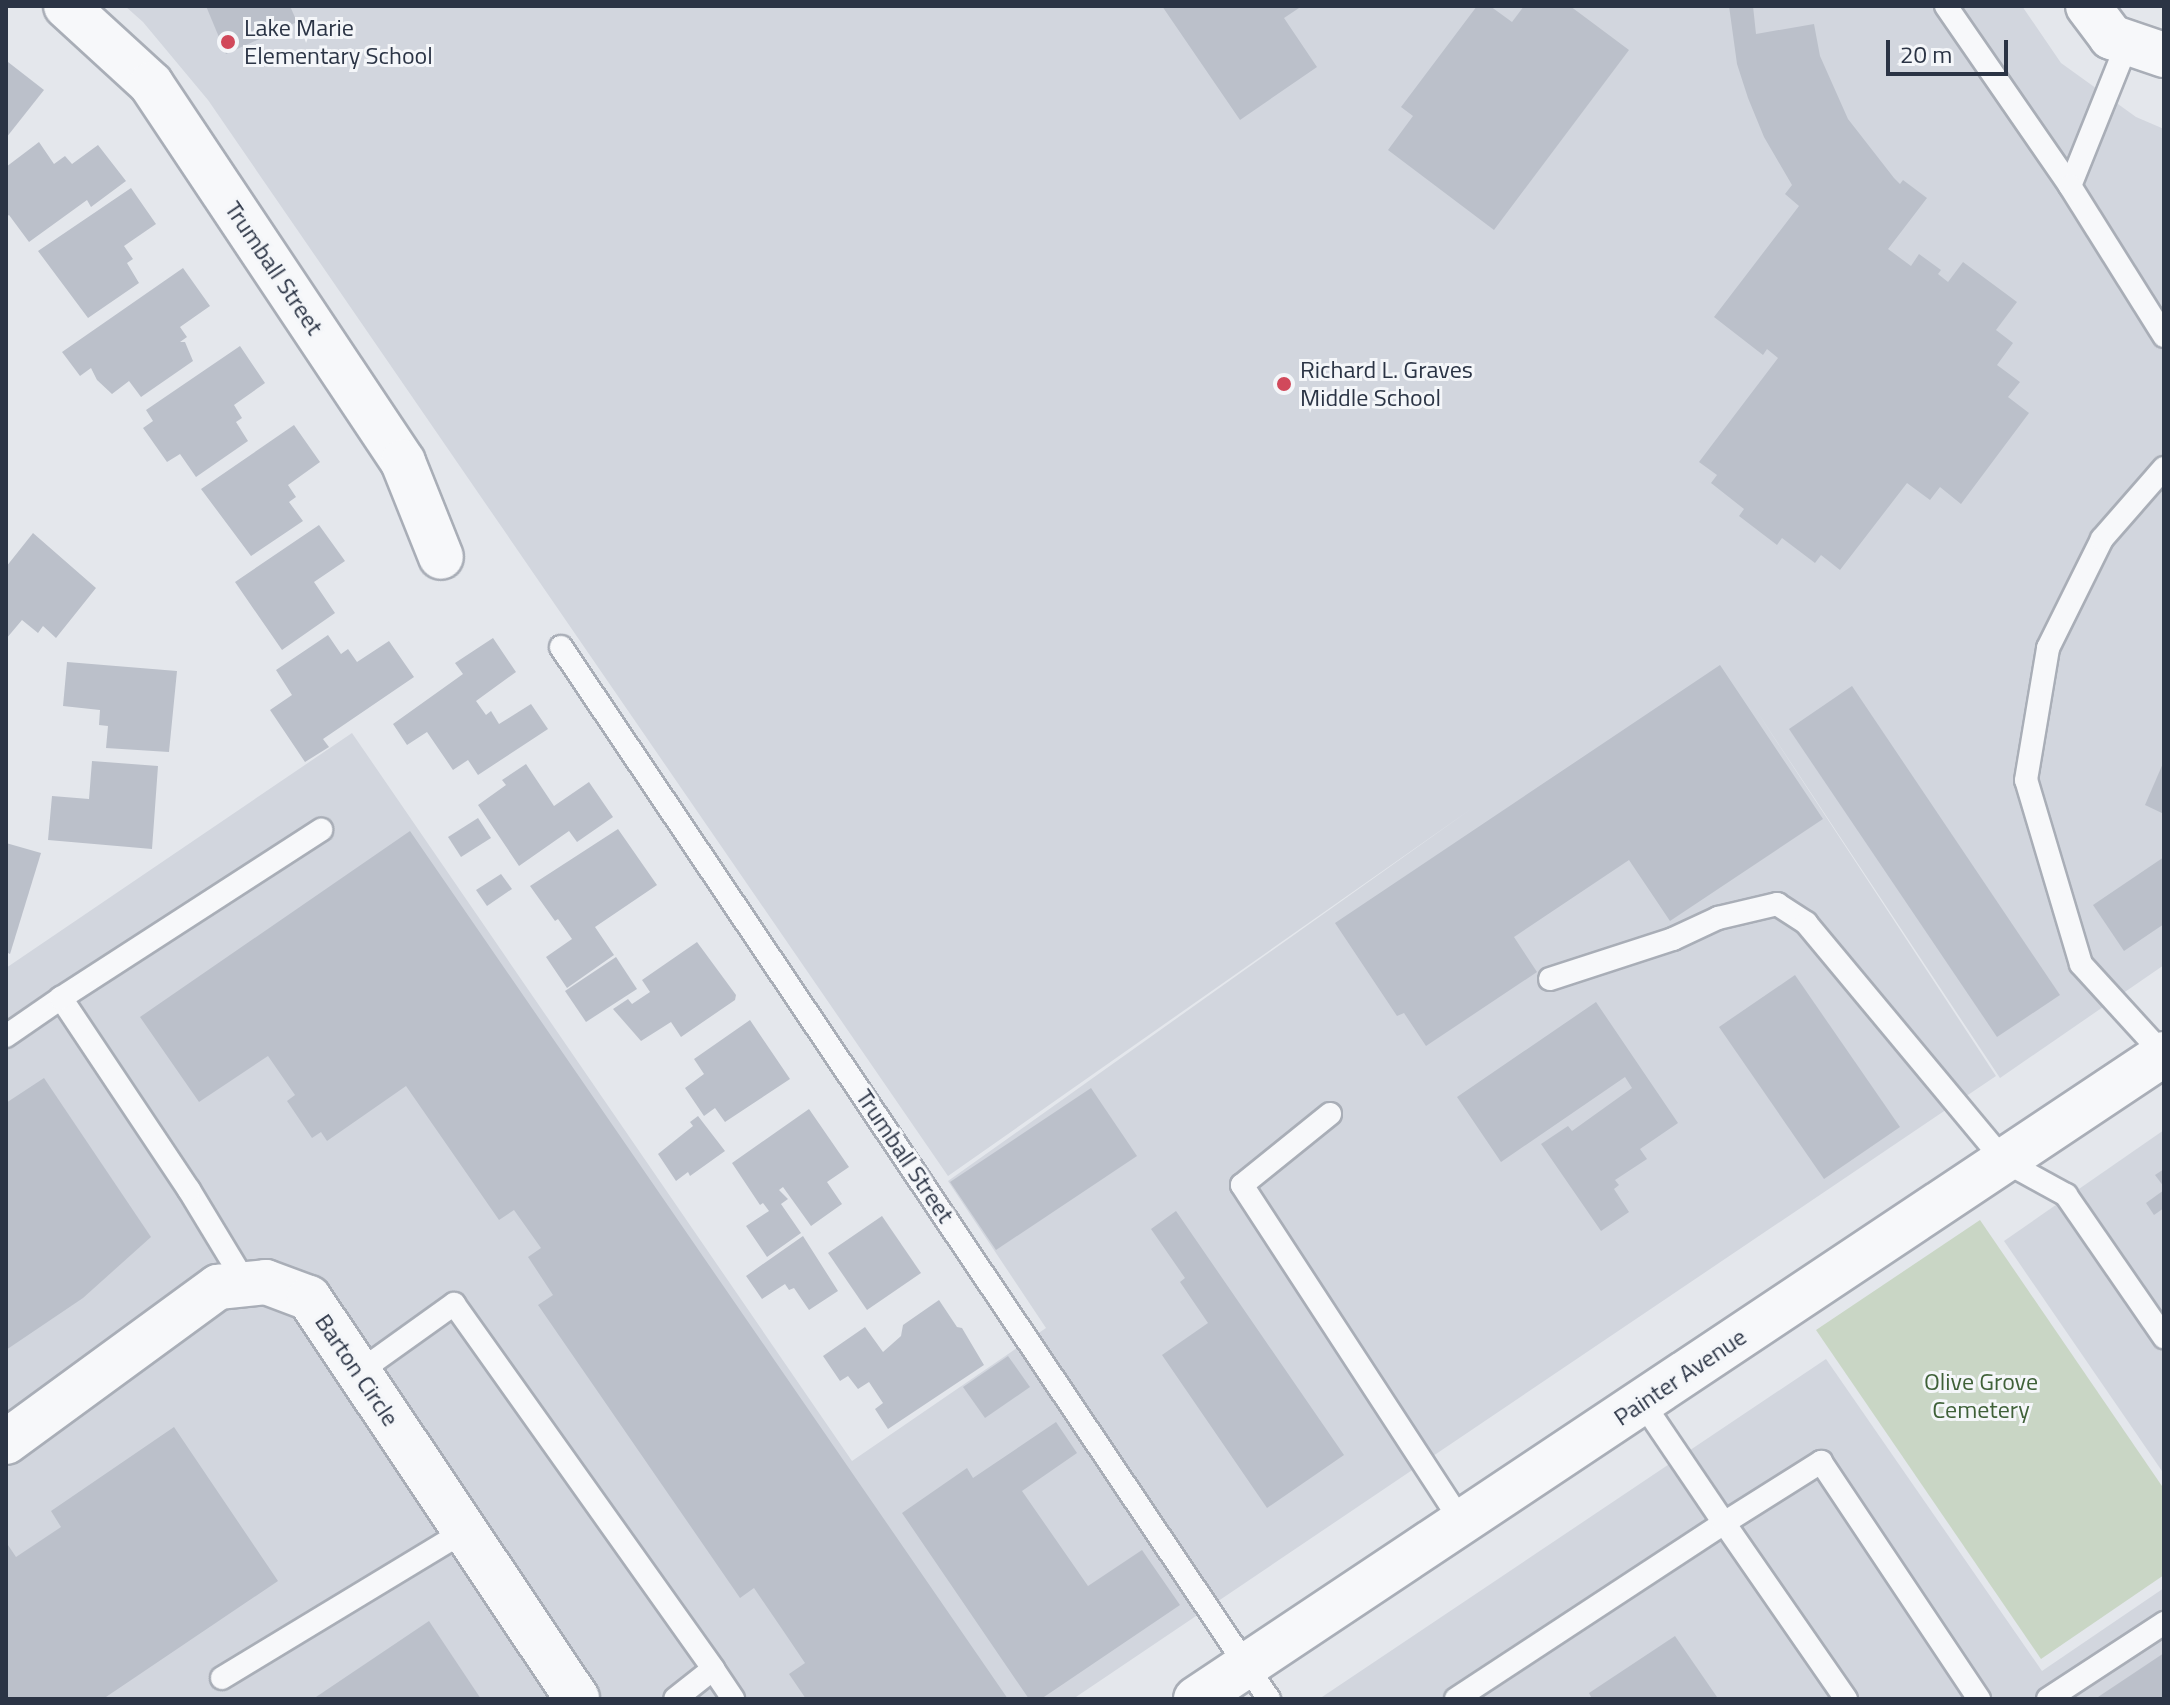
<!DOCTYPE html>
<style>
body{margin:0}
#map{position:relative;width:2170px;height:1705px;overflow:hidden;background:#e4e7ec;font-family:"Titillium Web",sans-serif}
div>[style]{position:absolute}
.built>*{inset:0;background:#d2d6de}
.green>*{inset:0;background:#c9d6c5}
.building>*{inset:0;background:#bbc0ca}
.roads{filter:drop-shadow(2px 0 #a9aeb7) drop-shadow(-2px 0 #a9aeb7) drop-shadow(0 2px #a9aeb7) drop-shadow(0 -2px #a9aeb7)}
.service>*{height:22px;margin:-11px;padding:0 11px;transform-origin:11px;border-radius:11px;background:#f7f8fa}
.minor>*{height:44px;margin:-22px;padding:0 22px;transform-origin:22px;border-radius:22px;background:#f7f8fa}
.tertiary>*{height:44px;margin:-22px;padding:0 22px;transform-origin:22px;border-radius:22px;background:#f7f8fa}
.dots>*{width:22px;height:22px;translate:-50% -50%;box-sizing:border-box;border:4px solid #f4f6f9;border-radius:50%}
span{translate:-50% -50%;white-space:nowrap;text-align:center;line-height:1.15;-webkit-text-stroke:6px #f4f6f9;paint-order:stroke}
.poi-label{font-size:24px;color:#2b3445}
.left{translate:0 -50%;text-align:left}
.street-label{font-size:24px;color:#2b3445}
.park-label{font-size:24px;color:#3f6138}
.frame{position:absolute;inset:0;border:8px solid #2b3445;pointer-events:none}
.scale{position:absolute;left:1886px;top:40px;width:122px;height:36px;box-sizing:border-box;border:4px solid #2b3445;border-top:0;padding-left:10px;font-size:24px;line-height:28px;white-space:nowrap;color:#2b3445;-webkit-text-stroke:6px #f4f6f9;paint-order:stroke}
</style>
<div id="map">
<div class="built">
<div style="clip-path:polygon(125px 6px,2022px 6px,2061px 63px,2136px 117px,2164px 129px,2164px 965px,2000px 1078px,1754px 707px,1996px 1076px,1073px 1699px,6px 1699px,6px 968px,352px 733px,852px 1461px,1046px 1328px,948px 1181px,1471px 809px,948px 1176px,208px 100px,143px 22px)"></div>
<div style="clip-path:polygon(2164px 1130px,2164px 1474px,2004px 1241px)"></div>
<div style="clip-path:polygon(1826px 1359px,2042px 1671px,2164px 1588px,2164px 1699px,1319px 1699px)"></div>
</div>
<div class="green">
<div style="clip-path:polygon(1980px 1220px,2164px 1489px,2164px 1575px,2041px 1659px,1816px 1330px)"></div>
</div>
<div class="building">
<div style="clip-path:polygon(206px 6px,290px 6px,297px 22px,226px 54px)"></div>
<div style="clip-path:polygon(1162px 6px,1302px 6px,1284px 18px,1317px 67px,1240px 120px)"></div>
<div style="clip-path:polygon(1477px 6px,1490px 6px,1512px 22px,1524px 6px,1570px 6px,1629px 50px,1494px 230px,1388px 150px,1413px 116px,1401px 107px)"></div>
<div style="clip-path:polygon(1729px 6px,1753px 6px,1756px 34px,1814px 24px,1820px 56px,1848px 119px,1894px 178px,1900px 184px,1903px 180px,1927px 198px,1888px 249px,1911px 266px,1919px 254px,1941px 270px,1938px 274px,1948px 282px,1963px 262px,2017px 302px,1996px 330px,2013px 343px,1997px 365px,2020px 382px,2008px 397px,2029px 413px,1961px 504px,1940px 487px,1930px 500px,1907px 483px,1840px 570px,1821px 555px,1815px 563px,1782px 538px,1777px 545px,1739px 516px,1744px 509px,1711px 483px,1717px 475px,1699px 462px,1778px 358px,1767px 349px,1763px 355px,1714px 317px,1799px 206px,1785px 194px,1792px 185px,1764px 137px,1748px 98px,1737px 64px)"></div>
<div style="clip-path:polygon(8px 62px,44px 90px,6px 138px,6px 65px)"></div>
<div style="clip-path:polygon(39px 142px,54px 164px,65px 156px,72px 164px,98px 145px,126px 181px,91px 207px,87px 200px,29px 242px,9px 215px,6px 217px,6px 167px)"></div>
<div style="clip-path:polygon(131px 188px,156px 224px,124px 246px,133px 259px,127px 263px,139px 283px,88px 318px,38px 251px)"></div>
<div style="clip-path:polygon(183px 268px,210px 306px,180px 327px,187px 337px,180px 342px,185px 342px,193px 361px,141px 397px,129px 381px,112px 394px,97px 380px,91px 368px,80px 376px,62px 352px)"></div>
<div style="clip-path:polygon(240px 346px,265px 383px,234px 405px,242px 418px,236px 422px,248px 441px,196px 477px,180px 454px,167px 462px,143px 428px,153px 421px,146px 410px)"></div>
<div style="clip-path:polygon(294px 425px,320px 462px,288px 485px,296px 497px,289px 502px,303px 521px,251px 556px,201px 489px)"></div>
<div style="clip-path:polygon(319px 525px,345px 561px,314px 582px,335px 613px,282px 650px,235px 582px)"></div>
<div style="clip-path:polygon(33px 533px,96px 588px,56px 638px,43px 626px,38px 633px,22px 620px,6px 639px,6px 567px)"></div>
<div style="clip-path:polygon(328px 635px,341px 654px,348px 649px,357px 662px,389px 641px,414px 677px,323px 739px,329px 747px,305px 762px,270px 710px,292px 695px,276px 670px)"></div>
<div style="clip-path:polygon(493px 638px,516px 672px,476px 701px,486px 715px,491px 711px,499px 724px,531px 704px,548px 729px,478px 775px,468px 760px,453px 770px,427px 732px,407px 745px,393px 724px,463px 674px,455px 663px)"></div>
<div style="clip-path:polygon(67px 662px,177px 671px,169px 752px,106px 748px,108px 726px,99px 725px,100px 710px,63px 706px)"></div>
<div style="clip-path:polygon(1720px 665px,1823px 819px,1670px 921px,1629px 860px,1514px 937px,1537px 972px,1426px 1046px,1404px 1013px,1397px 1016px,1335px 923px)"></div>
<div style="clip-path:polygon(1852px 686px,2060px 995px,1997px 1037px,1789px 729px)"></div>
<div style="clip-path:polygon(92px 761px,158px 766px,152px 849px,48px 840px,52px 796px,89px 799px)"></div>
<div style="clip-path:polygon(2164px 761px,2164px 814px,2145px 805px)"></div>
<div style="clip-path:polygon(526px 764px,554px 806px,589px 782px,613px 817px,577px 842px,569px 831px,519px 866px,478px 805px,506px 785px,502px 780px)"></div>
<div style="clip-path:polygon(478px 818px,491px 838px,461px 857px,448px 837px)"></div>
<div style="clip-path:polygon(618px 829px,657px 885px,595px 927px,614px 955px,567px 988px,546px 957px,572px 939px,558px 919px,555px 921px,530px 886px)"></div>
<div style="clip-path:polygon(410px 831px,775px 1361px,1008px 1699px,806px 1699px,789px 1674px,805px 1663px,782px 1629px,754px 1588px,740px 1598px,538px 1305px,553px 1295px,528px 1257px,541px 1248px,514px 1210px,499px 1220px,406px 1086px,327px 1141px,321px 1132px,312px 1138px,287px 1101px,295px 1095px,268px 1056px,199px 1102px,140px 1017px)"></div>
<div style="clip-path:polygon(6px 843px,41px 853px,10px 954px,6px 952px)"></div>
<div style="clip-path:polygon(2164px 857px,2164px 924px,2124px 951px,2093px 905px)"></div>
<div style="clip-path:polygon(501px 874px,512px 889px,487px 906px,476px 890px)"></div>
<div style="clip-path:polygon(697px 942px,736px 995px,735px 1000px,681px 1037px,671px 1022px,641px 1041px,613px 1009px,628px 999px,632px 1004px,650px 992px,642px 980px)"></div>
<div style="clip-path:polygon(616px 957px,637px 989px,586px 1022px,565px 991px)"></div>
<div style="clip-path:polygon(1795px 975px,1900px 1127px,1824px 1179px,1719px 1027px)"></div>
<div style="clip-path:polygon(1596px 1002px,1678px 1123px,1640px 1149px,1647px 1159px,1615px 1180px,1619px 1185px,1614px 1189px,1629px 1212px,1601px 1231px,1541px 1144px,1568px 1126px,1572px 1131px,1632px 1088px,1625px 1077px,1501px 1162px,1457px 1097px)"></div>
<div style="clip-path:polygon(750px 1020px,790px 1079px,725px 1122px,715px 1108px,704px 1116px,685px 1088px,704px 1074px,694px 1059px)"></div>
<div style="clip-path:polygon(44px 1078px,151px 1237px,83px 1298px,6px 1350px,6px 1103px)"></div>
<div style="clip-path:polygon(1091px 1088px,1137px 1156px,996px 1250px,950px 1182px)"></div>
<div style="clip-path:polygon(809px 1109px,849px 1167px,827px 1182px,842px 1204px,811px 1226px,783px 1187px,779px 1190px,788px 1199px,781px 1204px,801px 1233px,767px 1257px,746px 1226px,769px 1211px,763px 1203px,760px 1205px,732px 1163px)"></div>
<div style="clip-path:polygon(698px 1116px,725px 1151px,690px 1176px,688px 1172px,676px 1181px,658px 1154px,693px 1126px,690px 1122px)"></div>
<div style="clip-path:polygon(2164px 1169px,2164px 1187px,2155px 1175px)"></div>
<div style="clip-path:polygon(2164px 1190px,2164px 1208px,2154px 1215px,2146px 1203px)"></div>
<div style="clip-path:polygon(1176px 1211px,1344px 1455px,1267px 1508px,1162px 1355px,1208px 1323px,1180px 1282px,1185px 1278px,1151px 1229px)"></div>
<div style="clip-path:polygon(882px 1216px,921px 1273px,867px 1310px,828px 1253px)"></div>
<div style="clip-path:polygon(803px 1236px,838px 1291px,809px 1310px,794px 1288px,789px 1290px,785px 1284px,762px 1299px,746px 1276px)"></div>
<div style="clip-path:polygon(939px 1300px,957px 1327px,962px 1328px,984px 1365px,888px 1429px,875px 1409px,883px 1403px,869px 1382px,858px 1389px,848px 1376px,840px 1381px,823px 1356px,865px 1327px,883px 1352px,901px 1336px,903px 1325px)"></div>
<div style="clip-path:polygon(1008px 1356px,1030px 1387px,985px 1418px,963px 1387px)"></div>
<div style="clip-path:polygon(1056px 1422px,1077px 1453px,1022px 1491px,1088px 1586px,1142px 1550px,1180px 1605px,1041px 1699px,1029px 1699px,902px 1513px,967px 1468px,973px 1478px)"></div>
<div style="clip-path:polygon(174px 1427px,278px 1581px,103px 1699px,6px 1699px,6px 1542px,16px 1557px,61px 1527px,51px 1511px)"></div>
<div style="clip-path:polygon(429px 1621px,481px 1699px,313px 1699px)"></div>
<div style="clip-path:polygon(1675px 1636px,1717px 1697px,1592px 1699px,1589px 1693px)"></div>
<div style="clip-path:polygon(2164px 1653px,2164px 1699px,2095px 1699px)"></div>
</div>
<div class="roads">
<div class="service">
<div style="left:1946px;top:6px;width:219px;rotate:55.4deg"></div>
<div style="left:2070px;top:186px;width:155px;rotate:-68.1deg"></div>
<div style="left:2070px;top:186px;width:177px;rotate:57.9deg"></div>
<div style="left:561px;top:647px;width:1268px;rotate:56.06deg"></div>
<div style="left:1550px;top:979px;width:129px;rotate:-18deg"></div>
<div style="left:1673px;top:939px;width:50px;rotate:-25deg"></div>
<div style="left:1718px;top:918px;width:61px;rotate:-13.3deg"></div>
<div style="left:1777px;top:904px;width:35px;rotate:33deg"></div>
<div style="left:1806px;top:923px;width:310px;rotate:50.2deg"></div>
<div style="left:2004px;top:1161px;width:71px;rotate:28.7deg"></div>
<div style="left:2066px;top:1195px;width:173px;rotate:55.4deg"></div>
<div style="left:6px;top:1036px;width:67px;rotate:-34.6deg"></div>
<div style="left:2164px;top:1055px;width:123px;rotate:-132.4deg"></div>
<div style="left:2081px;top:964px;width:192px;rotate:-106.6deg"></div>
<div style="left:2026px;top:780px;width:134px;rotate:-80.5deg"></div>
<div style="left:2048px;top:648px;width:122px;rotate:-63.6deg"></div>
<div style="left:2102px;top:539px;width:94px;rotate:-48.9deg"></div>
<div style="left:1330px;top:1114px;width:113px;rotate:141.1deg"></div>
<div style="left:1242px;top:1185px;width:402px;rotate:56.9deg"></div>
<div style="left:246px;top:1284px;width:110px;rotate:-121.2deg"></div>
<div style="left:189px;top:1190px;width:231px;rotate:-123.7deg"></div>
<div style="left:61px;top:998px;width:310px;rotate:-32.9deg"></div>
<div style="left:359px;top:1372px;width:117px;rotate:-35.6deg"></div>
<div style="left:454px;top:1304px;width:448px;rotate:54.6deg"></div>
<div style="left:713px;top:1669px;width:48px;rotate:141.7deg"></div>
<div style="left:713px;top:1669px;width:36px;rotate:56deg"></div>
<div style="left:222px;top:1678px;width:284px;rotate:-31.2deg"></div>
<div style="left:1456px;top:1699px;width:321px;rotate:-33.3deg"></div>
<div style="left:1724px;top:1523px;width:146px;rotate:-124.1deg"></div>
<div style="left:1846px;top:1699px;width:214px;rotate:-124.7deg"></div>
<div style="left:1724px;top:1523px;width:115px;rotate:-32.2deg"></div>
<div style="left:1821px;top:1462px;width:285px;rotate:56.3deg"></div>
<div style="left:2048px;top:1699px;width:139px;rotate:-33.2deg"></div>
</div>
<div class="minor">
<div style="left:66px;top:6px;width:115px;rotate:42.5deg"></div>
<div style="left:151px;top:84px;width:454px;rotate:56.3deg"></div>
<div style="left:403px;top:462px;width:102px;rotate:68.2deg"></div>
<div style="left:2088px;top:6px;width:39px;rotate:53deg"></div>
<div style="left:2111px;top:37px;width:56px;rotate:18.8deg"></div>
<div style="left:6px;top:1442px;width:263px;rotate:-36.2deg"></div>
<div style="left:218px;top:1287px;width:48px;rotate:-5.9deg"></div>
<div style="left:266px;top:1282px;width:46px;rotate:20.4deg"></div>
<div style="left:309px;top:1298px;width:482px;rotate:56.2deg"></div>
</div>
<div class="tertiary">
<div style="left:1196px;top:1699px;width:1163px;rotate:-33.68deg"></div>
</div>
</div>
<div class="dots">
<div style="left:228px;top:42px;background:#d1495b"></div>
<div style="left:1284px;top:384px;background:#d1495b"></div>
</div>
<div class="poi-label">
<span class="left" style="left:244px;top:42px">Lake Marie<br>Elementary School</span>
<span class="left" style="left:1300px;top:384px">Richard L. Graves<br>Middle School</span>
</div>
<div class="street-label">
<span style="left:274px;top:268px;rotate:56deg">Trumball Street</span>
<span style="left:905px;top:1156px;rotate:56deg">Trumball Street</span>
<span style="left:357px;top:1370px;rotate:56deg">Barton Circle</span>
<span style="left:1680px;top:1377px;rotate:-34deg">Painter Avenue</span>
</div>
<div class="park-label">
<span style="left:1981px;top:1396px">Olive Grove<br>Cemetery</span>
</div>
<div class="frame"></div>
<div class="scale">20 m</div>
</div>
